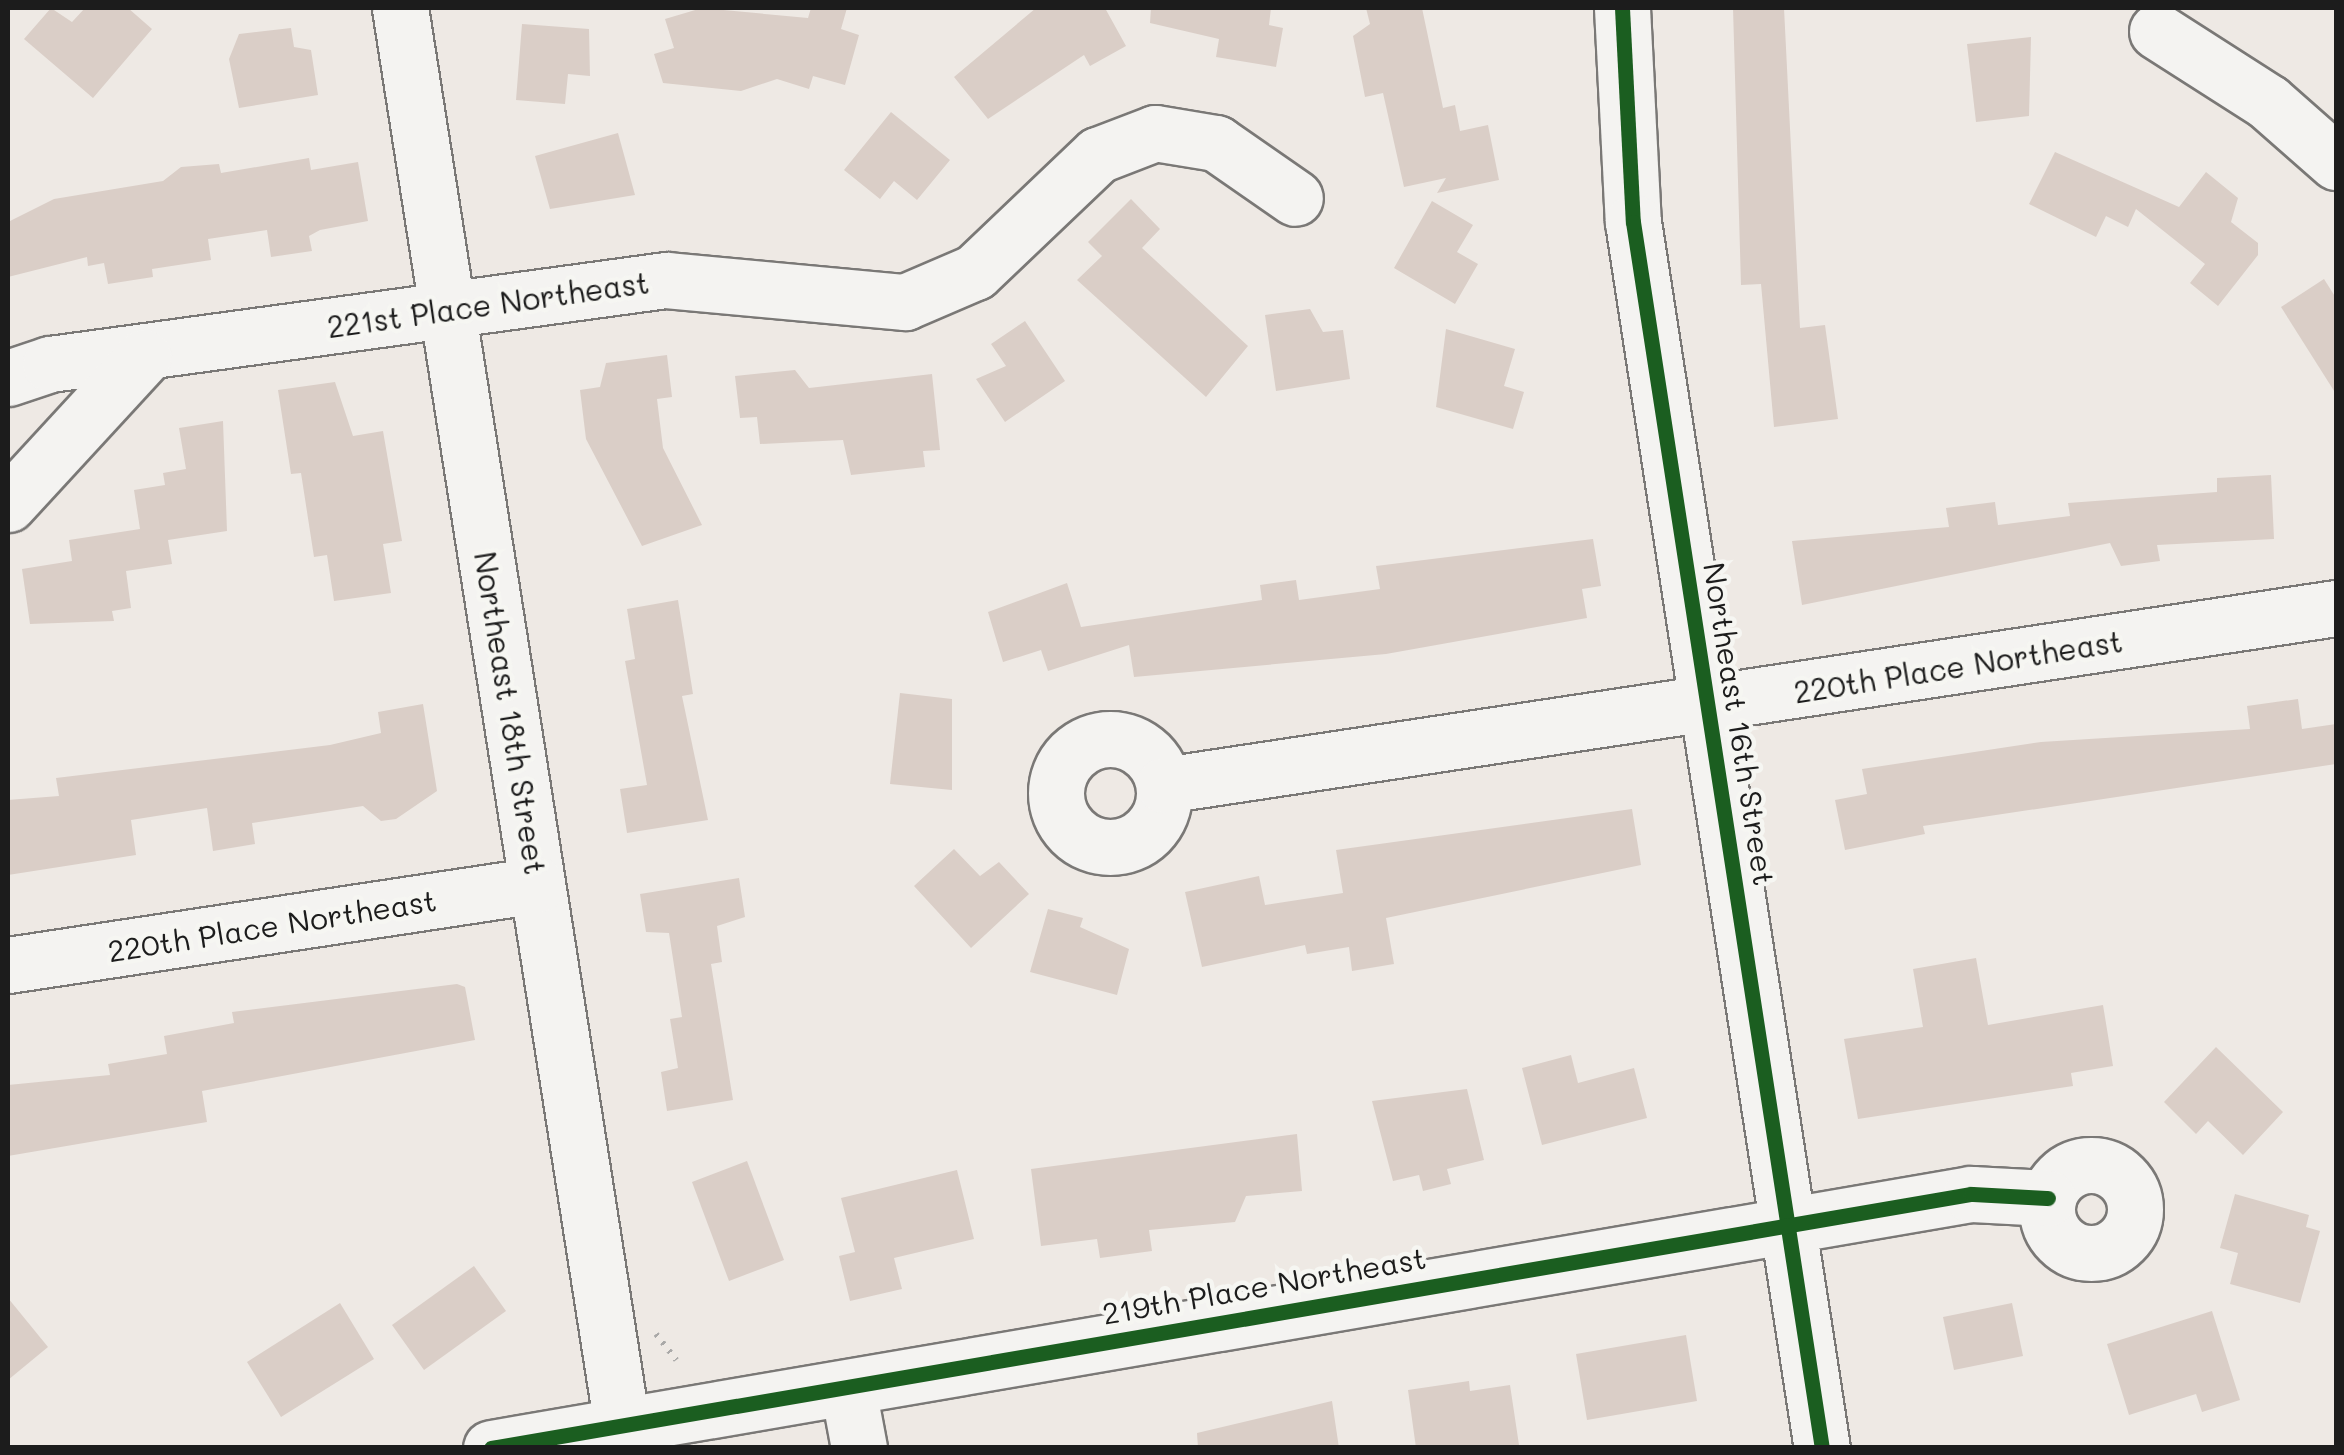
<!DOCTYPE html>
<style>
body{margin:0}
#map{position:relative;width:2344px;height:1455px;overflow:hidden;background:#eee9e4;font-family:Mali,sans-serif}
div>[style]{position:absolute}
.building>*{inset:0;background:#dacec7}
.path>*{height:6px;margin-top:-3px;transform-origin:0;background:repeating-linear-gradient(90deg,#aaa9a8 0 2.5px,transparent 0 10.5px)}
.roads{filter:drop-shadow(2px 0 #7a7876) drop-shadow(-2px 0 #7a7876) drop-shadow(0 2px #7a7876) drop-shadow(0 -2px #7a7876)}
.minor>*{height:55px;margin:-27.5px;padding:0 27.5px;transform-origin:27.5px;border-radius:27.5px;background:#f4f3f1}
.minor>.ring{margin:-27.5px;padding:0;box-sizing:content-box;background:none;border:55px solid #f4f3f1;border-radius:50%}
.cycleway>*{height:15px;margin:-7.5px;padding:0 7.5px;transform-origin:7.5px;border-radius:7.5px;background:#1b5e20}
span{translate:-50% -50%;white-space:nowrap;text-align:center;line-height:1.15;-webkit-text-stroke:9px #f6f6f2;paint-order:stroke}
.street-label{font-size:30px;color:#1c1c1c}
.frame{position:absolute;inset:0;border:10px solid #1c1c1c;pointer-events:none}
</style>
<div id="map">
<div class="building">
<div style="clip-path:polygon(51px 8px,72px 22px,85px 8px,128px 8px,152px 29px,93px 98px,24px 39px)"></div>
<div style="clip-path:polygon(702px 8px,808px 18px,811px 8px,847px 8px,841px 29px,859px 35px,845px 85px,813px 76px,809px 89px,777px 79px,741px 91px,663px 83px,654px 54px,674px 48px,665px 19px)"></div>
<div style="clip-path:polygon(1036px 8px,1105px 8px,1126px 46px,1090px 66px,1084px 55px,988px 119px,954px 77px)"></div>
<div style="clip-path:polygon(1151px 8px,1271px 8px,1269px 25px,1283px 28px,1276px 67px,1216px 57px,1219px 39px,1150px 23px)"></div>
<div style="clip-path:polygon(1366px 8px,1422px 8px,1443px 108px,1455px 105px,1460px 131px,1488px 125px,1499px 180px,1437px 193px,1446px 178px,1404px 187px,1383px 93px,1365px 97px,1353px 36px,1370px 24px)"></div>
<div style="clip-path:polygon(1733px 8px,1784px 8px,1800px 328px,1825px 325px,1838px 419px,1774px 427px,1761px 284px,1741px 285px)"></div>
<div style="clip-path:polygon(522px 24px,589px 29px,590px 76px,568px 74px,565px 104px,516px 100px)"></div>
<div style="clip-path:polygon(291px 28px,294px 47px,311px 50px,318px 95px,239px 108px,229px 59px,239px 34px)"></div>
<div style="clip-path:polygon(2031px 37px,2029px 116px,1976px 122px,1967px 44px)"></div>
<div style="clip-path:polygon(891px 112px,950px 160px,917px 200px,894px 181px,880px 199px,844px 170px)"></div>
<div style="clip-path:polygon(618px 133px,635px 195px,550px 209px,535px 156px)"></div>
<div style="clip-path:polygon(2055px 152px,2179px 207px,2206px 172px,2238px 198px,2231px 222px,2258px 243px,2258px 255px,2218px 306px,2190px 283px,2205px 264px,2136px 209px,2128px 227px,2106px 216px,2096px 237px,2029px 204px)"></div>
<div style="clip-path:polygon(309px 158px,311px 170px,358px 162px,368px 221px,320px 230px,309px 236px,312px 251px,271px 257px,267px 230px,208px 239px,211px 260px,152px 269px,153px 277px,108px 284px,104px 263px,88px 266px,87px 257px,8px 277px,8px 222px,54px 199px,163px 181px,181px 167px,219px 164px,221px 173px)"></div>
<div style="clip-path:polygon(1131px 199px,1160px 229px,1142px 248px,1248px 346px,1206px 397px,1077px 280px,1102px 256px,1088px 242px)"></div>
<div style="clip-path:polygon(1432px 201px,1473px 225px,1457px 252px,1478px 264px,1455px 304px,1394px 268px)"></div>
<div style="clip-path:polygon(2324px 279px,2336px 298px,2336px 394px,2281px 307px)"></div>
<div style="clip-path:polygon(1310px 309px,1323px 332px,1343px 330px,1350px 379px,1276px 391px,1265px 315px)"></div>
<div style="clip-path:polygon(1025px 321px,1065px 381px,1005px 422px,976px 379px,1006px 366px,991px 344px)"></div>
<div style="clip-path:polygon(1446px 329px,1515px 349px,1504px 386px,1524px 392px,1513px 429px,1436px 407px)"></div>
<div style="clip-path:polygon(667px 355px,672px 397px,657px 399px,663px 448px,702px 525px,642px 546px,586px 439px,580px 390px,600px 387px,606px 363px)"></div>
<div style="clip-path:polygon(795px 370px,809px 388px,932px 374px,940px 450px,923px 451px,925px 467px,851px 475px,843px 440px,760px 444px,757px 417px,740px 418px,735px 376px)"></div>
<div style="clip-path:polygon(335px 382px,353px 436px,383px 431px,402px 541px,383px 544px,391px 593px,334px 601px,327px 555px,314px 557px,301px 473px,291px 474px,278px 390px)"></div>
<div style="clip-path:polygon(223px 421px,227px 531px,168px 540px,172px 564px,126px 571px,131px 608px,112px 611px,114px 621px,30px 624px,22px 569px,72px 561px,69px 540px,140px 529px,134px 490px,165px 485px,163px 473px,186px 469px,179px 428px)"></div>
<div style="clip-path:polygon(2271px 475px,2274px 539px,2157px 545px,2160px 561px,2121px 566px,2110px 543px,1802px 605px,1792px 541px,1949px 527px,1946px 508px,1995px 502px,1998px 525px,2070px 516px,2068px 503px,2217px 492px,2217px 478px)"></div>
<div style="clip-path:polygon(1593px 539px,1601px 586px,1582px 589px,1587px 618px,1386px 654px,1134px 677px,1129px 645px,1048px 671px,1041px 650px,1003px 662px,988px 612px,1067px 583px,1081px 627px,1262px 600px,1260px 585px,1296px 580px,1299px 600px,1380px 589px,1376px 566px)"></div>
<div style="clip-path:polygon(678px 600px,693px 694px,682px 696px,708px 820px,627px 833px,620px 789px,647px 785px,625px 661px,635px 659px,627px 609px)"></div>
<div style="clip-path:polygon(900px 693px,952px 699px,952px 790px,890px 784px)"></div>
<div style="clip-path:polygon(2298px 699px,2302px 729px,2336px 724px,2336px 764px,1923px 826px,1925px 834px,1845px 850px,1835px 800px,1867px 794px,1862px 769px,2041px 742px,2250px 729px,2247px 706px)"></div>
<div style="clip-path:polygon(423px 704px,437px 791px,396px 819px,381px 821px,363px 806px,252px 823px,255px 844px,213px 851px,207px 808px,131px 820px,136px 855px,8px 875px,8px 800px,59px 796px,56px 778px,330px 745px,381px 733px,378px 712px)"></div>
<div style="clip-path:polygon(1632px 809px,1641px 865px,1386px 918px,1394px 964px,1352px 971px,1349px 947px,1307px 954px,1305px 945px,1202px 967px,1185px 892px,1259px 876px,1265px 905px,1343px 893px,1336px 850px)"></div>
<div style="clip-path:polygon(954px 849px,980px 876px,999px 862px,1029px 894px,971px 948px,914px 886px)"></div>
<div style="clip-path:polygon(739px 878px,745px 917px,717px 926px,722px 962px,711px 964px,733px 1100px,667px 1111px,661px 1072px,678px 1068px,670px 1019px,682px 1017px,669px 933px,646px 932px,640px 894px)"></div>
<div style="clip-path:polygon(1048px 909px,1083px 918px,1080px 927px,1129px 949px,1117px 995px,1030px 972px)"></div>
<div style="clip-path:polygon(1976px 958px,1988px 1025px,2103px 1005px,2113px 1066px,2071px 1073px,2073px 1086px,1858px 1119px,1844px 1039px,1923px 1027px,1913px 969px)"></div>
<div style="clip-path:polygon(457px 984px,465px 987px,475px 1040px,202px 1091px,207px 1122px,8px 1156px,8px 1085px,110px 1075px,108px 1064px,167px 1054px,164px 1036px,234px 1023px,232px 1012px)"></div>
<div style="clip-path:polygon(2216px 1047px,2283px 1112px,2243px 1155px,2208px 1121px,2196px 1134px,2164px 1102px)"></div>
<div style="clip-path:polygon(1571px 1055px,1578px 1083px,1634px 1068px,1647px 1118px,1542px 1145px,1522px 1068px)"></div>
<div style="clip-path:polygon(1467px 1089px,1484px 1160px,1447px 1169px,1451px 1184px,1423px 1191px,1419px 1175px,1393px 1181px,1372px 1101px)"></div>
<div style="clip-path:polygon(1297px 1134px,1302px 1191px,1246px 1196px,1235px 1222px,1149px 1230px,1152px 1251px,1100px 1258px,1097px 1239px,1041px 1246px,1031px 1169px)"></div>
<div style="clip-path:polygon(747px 1161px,784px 1260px,729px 1281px,692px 1182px)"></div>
<div style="clip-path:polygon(957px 1170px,974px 1239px,894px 1258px,902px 1289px,850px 1301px,839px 1256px,855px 1252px,841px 1198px)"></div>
<div style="clip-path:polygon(2235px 1194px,2309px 1215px,2306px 1227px,2320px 1231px,2300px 1303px,2230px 1284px,2238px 1253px,2220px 1248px)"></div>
<div style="clip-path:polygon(474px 1266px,506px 1311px,424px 1370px,392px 1325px)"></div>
<div style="clip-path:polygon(8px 1298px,48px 1347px,8px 1380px)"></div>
<div style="clip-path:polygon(340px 1303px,374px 1359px,281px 1417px,247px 1362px)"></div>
<div style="clip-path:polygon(2012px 1303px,2023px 1356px,1954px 1370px,1943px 1317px)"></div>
<div style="clip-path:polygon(2212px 1311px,2240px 1400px,2202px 1412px,2196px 1394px,2129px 1415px,2107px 1344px)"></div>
<div style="clip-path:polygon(1686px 1335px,1697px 1401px,1587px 1420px,1576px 1354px)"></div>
<div style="clip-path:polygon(1469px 1381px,1470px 1391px,1510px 1385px,1519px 1445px,1416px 1448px,1408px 1390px)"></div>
<div style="clip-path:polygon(1332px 1401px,1339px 1448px,1198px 1448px,1197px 1433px)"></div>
</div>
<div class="path">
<div style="left:656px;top:1334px;width:33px;rotate:52deg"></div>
</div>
<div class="roads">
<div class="minor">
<div style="left:400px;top:8px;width:1428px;rotate:81.1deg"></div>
<div style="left:1622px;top:8px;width:214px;rotate:87.1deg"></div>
<div style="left:1633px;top:222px;width:1240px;rotate:81.24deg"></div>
<div style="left:2157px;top:31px;width:132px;rotate:32.6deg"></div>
<div style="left:2268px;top:102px;width:91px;rotate:41.4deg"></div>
<div style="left:8px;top:378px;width:44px;rotate:-18.4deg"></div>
<div style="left:50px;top:364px;width:622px;rotate:-7.77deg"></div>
<div style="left:666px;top:280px;width:240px;rotate:5.3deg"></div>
<div style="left:905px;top:302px;width:76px;rotate:-23.2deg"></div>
<div style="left:975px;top:272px;width:170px;rotate:-43.6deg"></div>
<div style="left:1098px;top:155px;width:61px;rotate:-21.1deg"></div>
<div style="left:1155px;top:133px;width:62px;rotate:9.3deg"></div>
<div style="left:1216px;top:143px;width:96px;rotate:34.8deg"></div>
<div style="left:8px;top:504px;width:200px;rotate:-47.4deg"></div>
<div class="ring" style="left:1056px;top:739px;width:53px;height:53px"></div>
<div style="left:1164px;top:785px;width:1185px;rotate:-8.59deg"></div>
<div style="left:8px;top:965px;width:535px;rotate:-8.6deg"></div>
<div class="ring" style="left:2047px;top:1165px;width:33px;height:33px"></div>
<div style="left:848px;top:1389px;width:60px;rotate:79.4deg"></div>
<div style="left:491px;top:1448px;width:1502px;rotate:-9.74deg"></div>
<div style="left:1971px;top:1194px;width:77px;rotate:3deg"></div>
</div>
</div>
<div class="cycleway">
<div style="left:1622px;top:8px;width:214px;rotate:87.1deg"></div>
<div style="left:1633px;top:222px;width:1240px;rotate:81.24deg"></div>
<div style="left:491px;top:1448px;width:1502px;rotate:-9.74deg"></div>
<div style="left:1971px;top:1194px;width:77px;rotate:3deg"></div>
</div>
<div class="street-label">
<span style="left:488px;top:304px;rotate:-8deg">221st Place Northeast</span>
<span style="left:1958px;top:666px;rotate:-9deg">220th Place Northeast</span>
<span style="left:511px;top:713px;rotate:81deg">Northeast 18th Street</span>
<span style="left:1740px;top:724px;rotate:81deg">Northeast 16th Street</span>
<span style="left:272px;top:925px;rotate:-9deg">220th Place Northeast</span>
<span style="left:1264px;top:1285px;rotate:-10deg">219th Place Northeast</span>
</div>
<div class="frame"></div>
</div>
